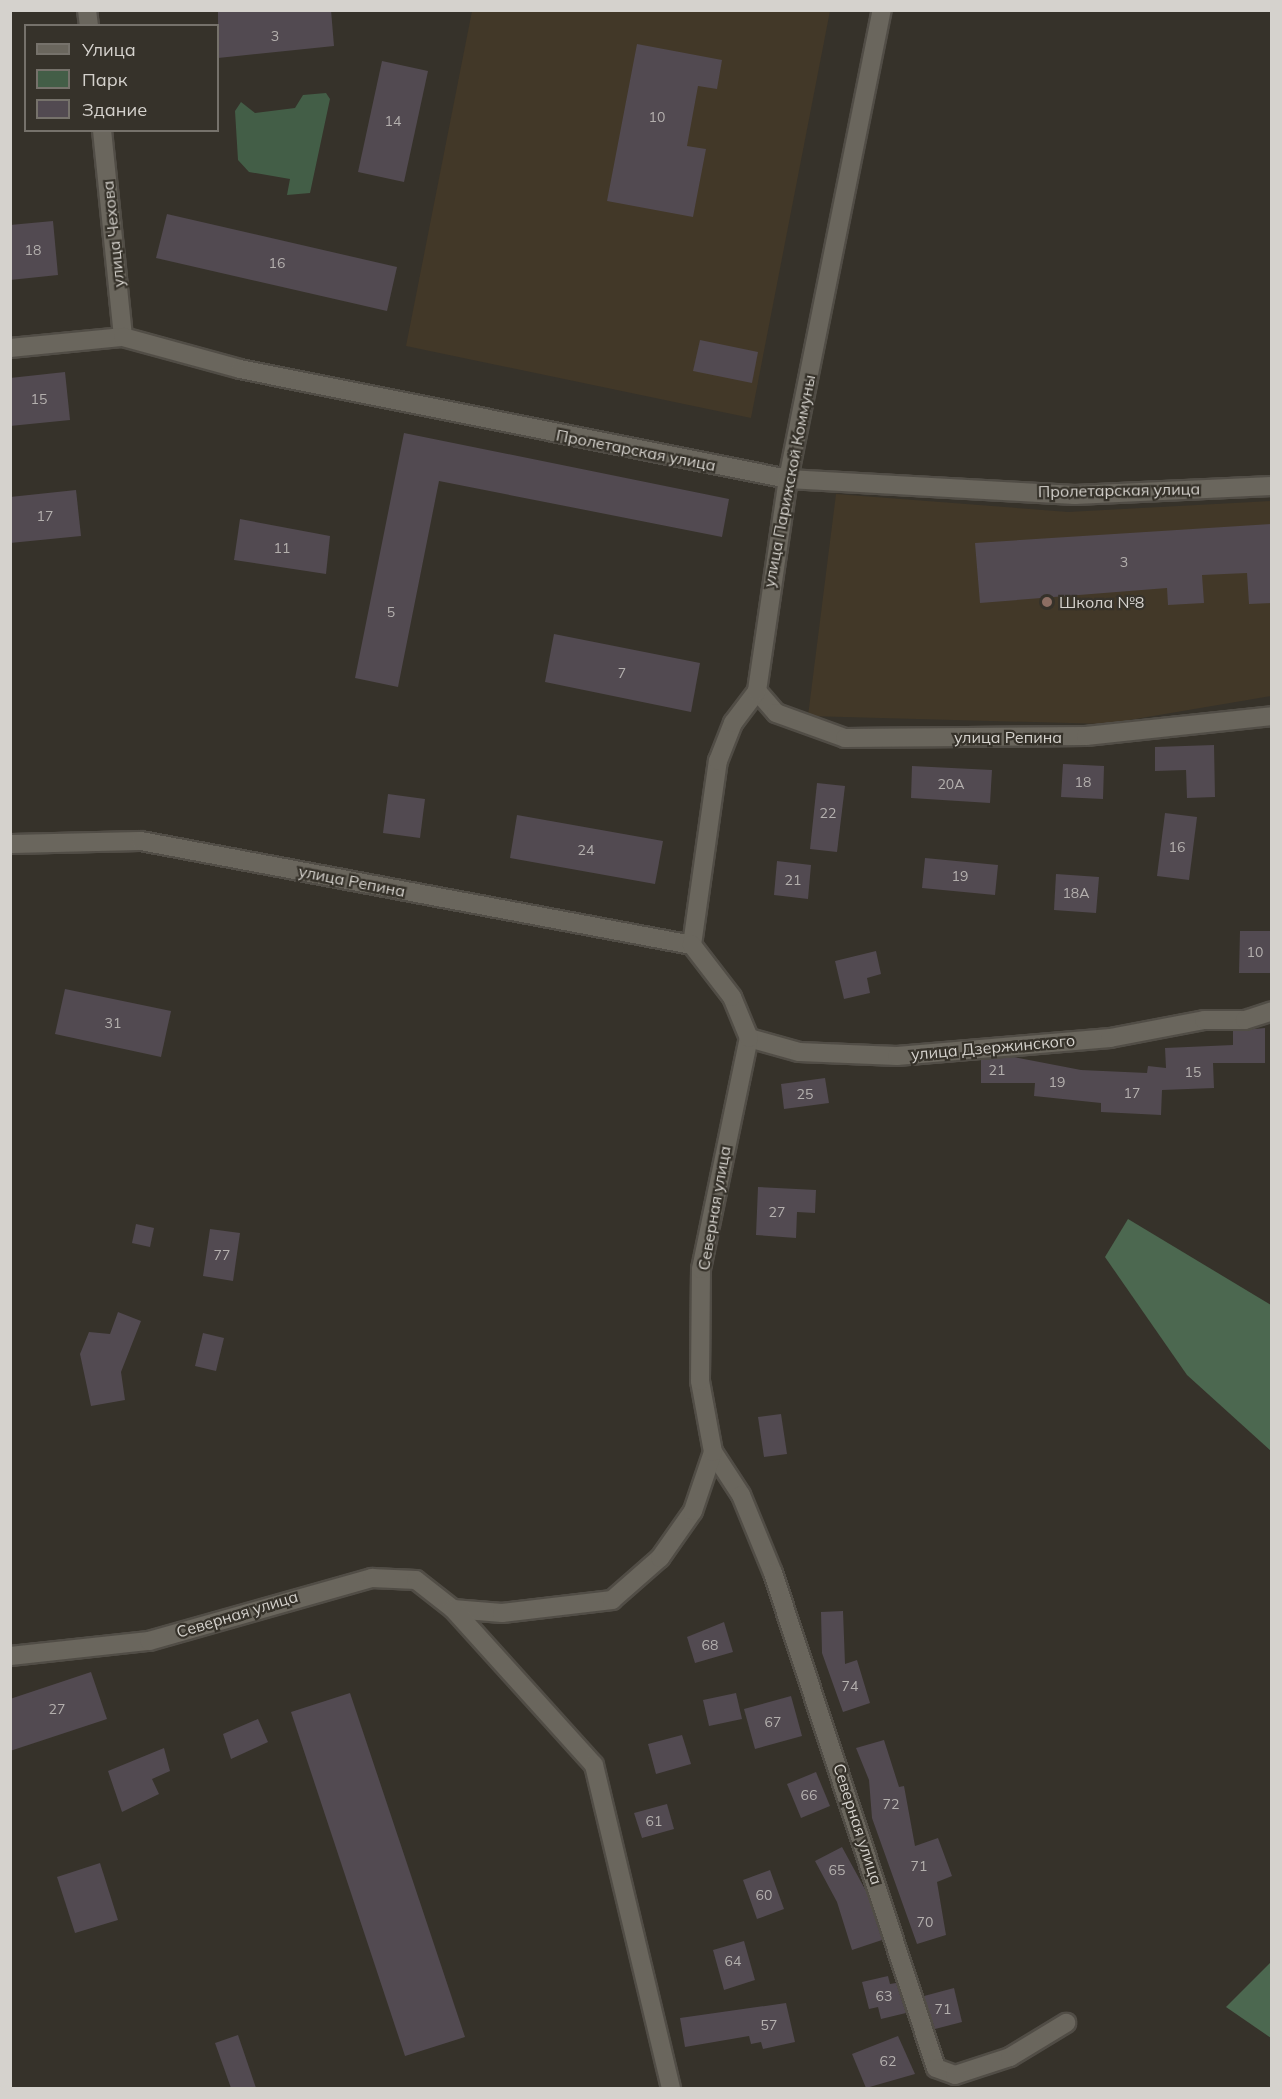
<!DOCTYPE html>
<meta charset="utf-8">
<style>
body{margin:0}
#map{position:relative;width:1282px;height:2099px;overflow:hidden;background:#36322a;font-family:Mulish,sans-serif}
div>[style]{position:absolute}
.education>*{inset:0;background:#423828}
.green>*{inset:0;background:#435e47}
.forest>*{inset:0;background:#4c6850}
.building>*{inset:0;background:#524a51}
.roads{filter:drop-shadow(2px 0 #514d46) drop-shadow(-2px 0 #514d46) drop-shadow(0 2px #514d46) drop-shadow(0 -2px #514d46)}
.street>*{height:18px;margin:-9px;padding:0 9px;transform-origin:9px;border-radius:9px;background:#6a665d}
.dots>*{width:16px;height:16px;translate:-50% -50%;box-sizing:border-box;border:3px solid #36322a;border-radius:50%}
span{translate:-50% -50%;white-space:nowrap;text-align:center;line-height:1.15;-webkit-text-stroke:4.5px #36322a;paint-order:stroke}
.number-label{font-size:14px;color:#b4b0ae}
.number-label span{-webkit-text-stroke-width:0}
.street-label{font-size:16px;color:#d5d2cd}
.poi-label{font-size:16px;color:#d5d2cd}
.left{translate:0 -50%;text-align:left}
.frame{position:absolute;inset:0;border:12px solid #d5d2cd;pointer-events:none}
.legend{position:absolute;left:24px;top:24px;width:195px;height:108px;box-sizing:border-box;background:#36322a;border:2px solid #76726b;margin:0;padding:8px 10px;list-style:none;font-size:18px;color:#d5d2cd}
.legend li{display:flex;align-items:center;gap:12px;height:30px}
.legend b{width:30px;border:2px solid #76726b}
</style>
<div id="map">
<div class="education">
<div style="clip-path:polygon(472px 11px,830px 11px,751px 418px,406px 346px)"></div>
<div style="clip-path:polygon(836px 494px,1068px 512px,1271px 501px,1271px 696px,1106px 724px,808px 716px)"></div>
</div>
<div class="green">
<div style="clip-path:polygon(326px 93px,330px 99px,310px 193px,287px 195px,290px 179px,249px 172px,238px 160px,235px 111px,241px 102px,255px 113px,295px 108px,303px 95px)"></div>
</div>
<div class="forest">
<div style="clip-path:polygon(1128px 1219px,1271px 1305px,1271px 1451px,1187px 1375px,1105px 1257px)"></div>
<div style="clip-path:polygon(1271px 1962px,1271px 2038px,1226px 2007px)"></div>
</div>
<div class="building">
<div style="clip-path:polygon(218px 10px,331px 10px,334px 46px,218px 58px)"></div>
<div style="clip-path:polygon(637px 44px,722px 60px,717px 89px,698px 86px,687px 146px,706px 149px,693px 217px,607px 201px)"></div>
<div style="clip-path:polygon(382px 61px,428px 71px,404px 182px,358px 172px)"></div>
<div style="clip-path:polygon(167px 214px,397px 267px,387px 311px,156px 258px)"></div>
<div style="clip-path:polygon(53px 221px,58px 275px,10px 280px,10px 225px)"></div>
<div style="clip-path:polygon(700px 340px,758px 352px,752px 383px,693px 371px)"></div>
<div style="clip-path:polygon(65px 372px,70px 420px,10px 426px,10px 378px)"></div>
<div style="clip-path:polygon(404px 433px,729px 499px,722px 537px,439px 481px,398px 687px,355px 678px)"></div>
<div style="clip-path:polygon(76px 490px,81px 536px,10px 543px,10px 497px)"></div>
<div style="clip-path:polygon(240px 519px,330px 536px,326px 574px,234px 560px)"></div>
<div style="clip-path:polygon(1271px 524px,1272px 603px,1249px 604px,1247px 573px,1202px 575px,1204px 603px,1168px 605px,1167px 588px,980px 603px,975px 543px)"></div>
<div style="clip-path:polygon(554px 634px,700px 663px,691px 712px,545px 682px)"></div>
<div style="clip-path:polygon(1214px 745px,1215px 797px,1187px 798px,1186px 770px,1155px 771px,1155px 747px)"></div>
<div style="clip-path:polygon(1063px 764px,1104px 766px,1103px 799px,1061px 797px)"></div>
<div style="clip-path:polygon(912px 766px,992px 770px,990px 803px,911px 798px)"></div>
<div style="clip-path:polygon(817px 783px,845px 786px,837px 852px,810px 849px)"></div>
<div style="clip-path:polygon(388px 794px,425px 799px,420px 838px,383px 833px)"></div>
<div style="clip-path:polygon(1165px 813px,1197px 817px,1189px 880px,1157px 876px)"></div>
<div style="clip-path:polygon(517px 815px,663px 841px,655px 884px,510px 858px)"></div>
<div style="clip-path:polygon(925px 858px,998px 865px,995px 895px,922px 888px)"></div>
<div style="clip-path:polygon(777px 861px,811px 865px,808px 899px,774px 895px)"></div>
<div style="clip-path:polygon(1056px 874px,1099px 877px,1096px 913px,1054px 910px)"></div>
<div style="clip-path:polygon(1240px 931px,1272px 931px,1272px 973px,1239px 973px)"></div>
<div style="clip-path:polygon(876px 951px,881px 974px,867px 978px,870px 993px,844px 999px,835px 961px)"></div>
<div style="clip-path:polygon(65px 989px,171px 1011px,161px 1057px,55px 1034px)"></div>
<div style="clip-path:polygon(1265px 1028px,1265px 1063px,1213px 1063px,1214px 1088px,1162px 1090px,1161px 1115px,1101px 1112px,1101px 1103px,1034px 1096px,1035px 1083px,981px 1083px,981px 1060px,1014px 1057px,1081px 1070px,1147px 1073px,1148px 1066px,1166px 1068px,1165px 1048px,1233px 1045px,1233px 1031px)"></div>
<div style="clip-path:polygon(825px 1078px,829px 1103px,784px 1109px,781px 1084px)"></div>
<div style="clip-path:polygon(758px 1187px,816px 1190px,815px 1213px,797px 1212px,796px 1238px,756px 1235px)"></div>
<div style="clip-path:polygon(136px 1224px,154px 1228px,150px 1247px,132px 1243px)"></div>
<div style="clip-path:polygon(210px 1229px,240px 1233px,233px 1281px,203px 1276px)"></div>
<div style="clip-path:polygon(118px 1312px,141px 1321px,121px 1372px,125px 1400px,91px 1406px,80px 1354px,89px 1332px,110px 1334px)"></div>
<div style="clip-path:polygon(203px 1333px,224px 1338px,216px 1371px,195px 1366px)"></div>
<div style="clip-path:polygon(781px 1414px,787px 1454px,764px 1457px,758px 1417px)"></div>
<div style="clip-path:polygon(843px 1611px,845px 1664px,857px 1660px,870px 1703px,843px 1712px,822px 1653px,821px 1612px)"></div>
<div style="clip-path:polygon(724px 1622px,733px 1652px,695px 1663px,687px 1637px)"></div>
<div style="clip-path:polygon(91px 1672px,107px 1719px,10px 1751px,10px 1699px)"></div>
<div style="clip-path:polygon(350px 1693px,465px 2037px,405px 2056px,291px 1712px)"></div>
<div style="clip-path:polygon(736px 1693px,742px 1719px,709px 1726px,703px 1700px)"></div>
<div style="clip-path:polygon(791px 1696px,802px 1736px,755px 1749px,744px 1709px)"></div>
<div style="clip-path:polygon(258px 1719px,268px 1742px,231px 1759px,223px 1734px)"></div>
<div style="clip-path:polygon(682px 1735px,691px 1764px,656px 1774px,648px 1744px)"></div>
<div style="clip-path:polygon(884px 1740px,899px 1787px,904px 1786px,915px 1846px,938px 1838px,952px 1876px,937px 1882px,946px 1935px,917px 1944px,872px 1818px,869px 1780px,856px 1748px)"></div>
<div style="clip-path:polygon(164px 1748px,170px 1771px,152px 1779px,159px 1794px,122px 1812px,108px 1771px)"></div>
<div style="clip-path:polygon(816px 1772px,830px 1806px,801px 1818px,787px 1784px)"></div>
<div style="clip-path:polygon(667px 1804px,674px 1829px,642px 1838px,634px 1813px)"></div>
<div style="clip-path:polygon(842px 1847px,866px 1891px,882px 1940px,852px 1950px,837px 1902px,815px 1861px)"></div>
<div style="clip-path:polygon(100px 1863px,118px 1920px,75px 1933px,57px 1877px)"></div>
<div style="clip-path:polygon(770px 1870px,784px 1909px,757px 1919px,743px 1880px)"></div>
<div style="clip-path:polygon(744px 1941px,755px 1980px,724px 1990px,713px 1950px)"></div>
<div style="clip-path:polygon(888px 1976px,890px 1984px,896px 1983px,906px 2013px,881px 2019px,878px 2007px,869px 2009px,862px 1982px)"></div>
<div style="clip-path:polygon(954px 1988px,962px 2022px,935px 2029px,924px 1996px)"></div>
<div style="clip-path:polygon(786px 2003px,795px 2042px,763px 2049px,761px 2042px,751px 2044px,749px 2036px,685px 2047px,680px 2018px)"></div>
<div style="clip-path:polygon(238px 2035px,256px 2088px,231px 2088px,215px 2043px)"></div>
<div style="clip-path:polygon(898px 2036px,915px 2074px,866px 2088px,852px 2054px)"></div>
</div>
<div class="roads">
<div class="street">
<div style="left:87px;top:10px;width:16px;rotate:83deg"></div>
<div style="left:102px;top:130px;width:208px;rotate:84.2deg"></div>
<div style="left:10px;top:348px;width:114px;rotate:-5.6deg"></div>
<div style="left:123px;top:337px;width:121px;rotate:15.3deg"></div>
<div style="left:240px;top:369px;width:559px;rotate:11.35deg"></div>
<div style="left:788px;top:479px;width:287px;rotate:3.2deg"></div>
<div style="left:1075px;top:495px;width:197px;rotate:-2.6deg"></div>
<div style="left:757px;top:691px;width:29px;rotate:49deg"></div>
<div style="left:776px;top:713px;width:73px;rotate:19.9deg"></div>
<div style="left:845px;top:738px;width:241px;rotate:-0.5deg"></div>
<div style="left:1086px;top:736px;width:187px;rotate:-6.1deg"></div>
<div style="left:10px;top:844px;width:131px;rotate:-1.3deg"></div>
<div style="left:141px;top:841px;width:561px;rotate:10.69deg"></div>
<div style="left:692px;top:945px;width:186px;rotate:-82deg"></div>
<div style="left:718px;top:761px;width:41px;rotate:-68.5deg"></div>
<div style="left:733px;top:723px;width:40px;rotate:-53deg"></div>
<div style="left:757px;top:691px;width:214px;rotate:-81.7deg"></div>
<div style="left:788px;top:479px;width:478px;rotate:-78.7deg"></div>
<div style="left:749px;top:1038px;width:52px;rotate:15.6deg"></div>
<div style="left:799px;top:1052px;width:98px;rotate:2.3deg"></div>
<div style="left:897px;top:1056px;width:214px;rotate:-4.8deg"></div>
<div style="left:1110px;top:1038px;width:96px;rotate:-10.8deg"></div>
<div style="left:1204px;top:1020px;width:41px"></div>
<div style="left:1245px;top:1020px;width:28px;rotate:-18deg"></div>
<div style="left:713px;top:1452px;width:51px;rotate:56.9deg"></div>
<div style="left:741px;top:1495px;width:84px;rotate:67.7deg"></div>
<div style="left:773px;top:1573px;width:521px;rotate:71.77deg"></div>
<div style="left:936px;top:2068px;width:20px;rotate:20deg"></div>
<div style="left:955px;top:2075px;width:58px;rotate:-18.1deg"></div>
<div style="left:1010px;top:2057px;width:66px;rotate:-31.3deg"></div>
<div style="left:453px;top:1609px;width:49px;rotate:4.7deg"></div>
<div style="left:502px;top:1613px;width:111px;rotate:-6.7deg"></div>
<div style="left:612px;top:1600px;width:64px;rotate:-41.2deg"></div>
<div style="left:660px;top:1558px;width:57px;rotate:-54.9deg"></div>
<div style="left:693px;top:1511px;width:62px;rotate:-71.3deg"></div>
<div style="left:713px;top:1452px;width:72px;rotate:-100.4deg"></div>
<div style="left:700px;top:1381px;width:112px;rotate:-89.5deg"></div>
<div style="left:701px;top:1269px;width:236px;rotate:-78.3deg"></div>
<div style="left:749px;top:1038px;width:44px;rotate:-112.5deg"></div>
<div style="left:732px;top:997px;width:66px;rotate:-127.6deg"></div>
<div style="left:10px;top:1656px;width:140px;rotate:-6.2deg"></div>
<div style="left:149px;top:1641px;width:232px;rotate:-15.8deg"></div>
<div style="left:372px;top:1578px;width:44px;rotate:2.6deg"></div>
<div style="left:416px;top:1580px;width:47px;rotate:38.1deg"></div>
<div style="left:453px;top:1609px;width:210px;rotate:47.9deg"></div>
<div style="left:594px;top:1765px;width:332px;rotate:76.6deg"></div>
</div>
</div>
<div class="dots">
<div style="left:1047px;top:602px;background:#8d6e63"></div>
</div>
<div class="number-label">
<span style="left:275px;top:36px">3</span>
<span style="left:657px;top:117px">10</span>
<span style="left:393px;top:121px">14</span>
<span style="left:33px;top:250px">18</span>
<span style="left:277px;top:263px">16</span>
<span style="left:39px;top:399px">15</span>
<span style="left:45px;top:516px">17</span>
<span style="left:282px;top:548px">11</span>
<span style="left:1124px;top:562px">3</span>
<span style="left:391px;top:612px">5</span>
<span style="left:622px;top:673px">7</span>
<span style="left:1083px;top:782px">18</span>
<span style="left:951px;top:784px">20А</span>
<span style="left:828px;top:813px">22</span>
<span style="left:1177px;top:847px">16</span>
<span style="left:586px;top:850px">24</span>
<span style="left:960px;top:876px">19</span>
<span style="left:793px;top:880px">21</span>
<span style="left:1076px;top:893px">18А</span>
<span style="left:1255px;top:952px">10</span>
<span style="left:113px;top:1023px">31</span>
<span style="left:997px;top:1070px">21</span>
<span style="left:1193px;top:1072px">15</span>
<span style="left:1057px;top:1082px">19</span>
<span style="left:1132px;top:1093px">17</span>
<span style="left:805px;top:1094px">25</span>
<span style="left:777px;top:1212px">27</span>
<span style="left:222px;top:1255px">77</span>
<span style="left:710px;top:1645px">68</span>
<span style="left:850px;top:1686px">74</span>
<span style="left:57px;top:1709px">27</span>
<span style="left:773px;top:1722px">67</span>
<span style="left:809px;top:1795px">66</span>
<span style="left:891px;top:1804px">72</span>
<span style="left:654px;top:1821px">61</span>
<span style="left:919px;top:1866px">71</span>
<span style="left:837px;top:1870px">65</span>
<span style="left:764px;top:1895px">60</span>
<span style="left:925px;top:1922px">70</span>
<span style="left:733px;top:1961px">64</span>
<span style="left:884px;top:1996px">63</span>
<span style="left:943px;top:2009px">71</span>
<span style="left:769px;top:2025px">57</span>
<span style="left:888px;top:2061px">62</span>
</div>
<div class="street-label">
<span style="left:113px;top:234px;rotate:-96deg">улица Чехова</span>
<span style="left:636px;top:450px;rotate:11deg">Пролетарская улица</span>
<span style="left:789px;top:481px;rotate:-79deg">улица Парижской Коммуны</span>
<span style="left:1119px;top:490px;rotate:-1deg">Пролетарская улица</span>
<span style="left:1008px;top:737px">улица Репина</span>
<span style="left:352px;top:881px;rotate:11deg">улица Репина</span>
<span style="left:993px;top:1047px;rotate:-5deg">улица Дзержинского</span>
<span style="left:714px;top:1208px;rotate:-80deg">Северная улица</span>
<span style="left:237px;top:1614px;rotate:-17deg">Северная улица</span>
<span style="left:858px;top:1824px;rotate:72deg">Северная улица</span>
</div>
<div class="poi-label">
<span class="left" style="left:1059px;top:602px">Школа №8</span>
</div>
<div class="frame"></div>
<ul class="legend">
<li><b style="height:8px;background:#6a665d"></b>Улица</li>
<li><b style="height:16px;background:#435e47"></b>Парк</li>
<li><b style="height:16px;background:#524a51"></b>Здание</li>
</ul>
</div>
